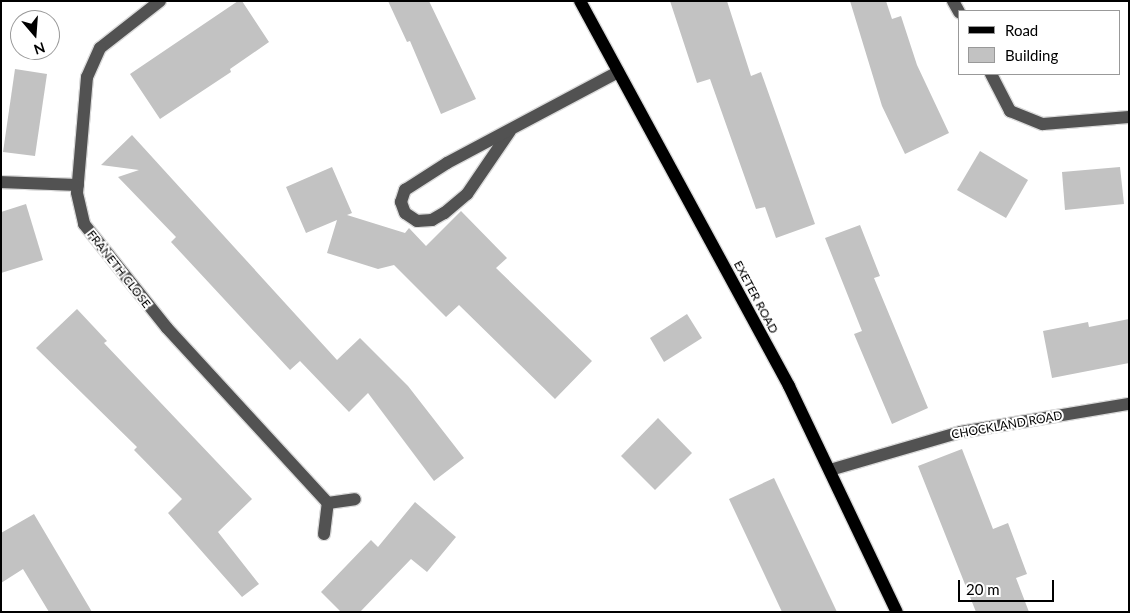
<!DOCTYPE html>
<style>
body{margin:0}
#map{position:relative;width:1130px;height:613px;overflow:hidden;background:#fff;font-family:Lato,sans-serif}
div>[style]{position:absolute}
.building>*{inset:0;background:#c2c2c2}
.roads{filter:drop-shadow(1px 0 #dbdbdb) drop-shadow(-1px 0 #dbdbdb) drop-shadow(0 1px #dbdbdb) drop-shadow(0 -1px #dbdbdb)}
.minor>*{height:12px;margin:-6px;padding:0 6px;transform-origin:6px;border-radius:6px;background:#525252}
.major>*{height:12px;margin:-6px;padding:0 6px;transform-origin:6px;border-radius:6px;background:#000}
span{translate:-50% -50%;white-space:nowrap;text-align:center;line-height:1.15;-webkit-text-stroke:4px #fff;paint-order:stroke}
.street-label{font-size:12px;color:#000}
.frame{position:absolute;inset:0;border:2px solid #000;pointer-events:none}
.legend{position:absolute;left:958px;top:10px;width:162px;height:65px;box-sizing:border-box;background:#fff;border:1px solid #999;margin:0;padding:6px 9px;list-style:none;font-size:15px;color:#000}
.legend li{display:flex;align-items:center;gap:10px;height:25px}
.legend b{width:25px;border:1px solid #999}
.north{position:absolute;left:10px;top:10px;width:50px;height:50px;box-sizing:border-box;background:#fff;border:1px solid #999;border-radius:50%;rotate:162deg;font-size:14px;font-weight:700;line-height:20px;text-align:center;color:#000}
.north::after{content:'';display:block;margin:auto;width:18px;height:22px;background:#000;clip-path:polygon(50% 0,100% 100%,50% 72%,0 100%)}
.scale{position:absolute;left:958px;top:580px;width:96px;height:22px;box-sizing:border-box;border:2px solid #000;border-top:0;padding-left:6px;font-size:15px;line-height:18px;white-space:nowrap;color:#000;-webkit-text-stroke:4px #fff;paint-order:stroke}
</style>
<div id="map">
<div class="building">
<div style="clip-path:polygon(238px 1px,242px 1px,269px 42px,230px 69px,231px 72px,160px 119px,130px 74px)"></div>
<div style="clip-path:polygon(388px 1px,429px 1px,476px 99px,441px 114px,410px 41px,407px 42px)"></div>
<div style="clip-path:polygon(670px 1px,727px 1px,751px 76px,761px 72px,815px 224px,776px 238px,765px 207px,756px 209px,710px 79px,697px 83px)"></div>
<div style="clip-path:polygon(850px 1px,886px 1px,892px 19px,901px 16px,917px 65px,949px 133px,905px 154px,882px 106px)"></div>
<div style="clip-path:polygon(15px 69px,47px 74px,35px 156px,3px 152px)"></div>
<div style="clip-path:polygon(132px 135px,337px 360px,360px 338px,408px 386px,464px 458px,434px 481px,368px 393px,349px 412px,300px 361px,290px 370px,171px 242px,176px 237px,118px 177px,139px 170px,101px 165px)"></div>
<div style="clip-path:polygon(980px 151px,1028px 180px,1006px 218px,957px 190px)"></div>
<div style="clip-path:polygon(332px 167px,352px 213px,347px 215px,405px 233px,409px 228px,426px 246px,461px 211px,507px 258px,496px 268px,592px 361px,555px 399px,459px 305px,446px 317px,394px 265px,378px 269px,327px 253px,337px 220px,306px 233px,286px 187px)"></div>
<div style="clip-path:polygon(1120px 167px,1124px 204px,1065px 210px,1062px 172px)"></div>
<div style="clip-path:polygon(26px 204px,43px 260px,1px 273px,1px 212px)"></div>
<div style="clip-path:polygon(860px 225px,880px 276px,874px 278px,928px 408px,892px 424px,854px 334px,862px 331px,825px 238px)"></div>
<div style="clip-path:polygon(77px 309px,107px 341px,104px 343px,252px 499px,218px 532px,259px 584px,242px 597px,168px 513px,182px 499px,134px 450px,137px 447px,36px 348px)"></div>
<div style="clip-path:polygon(687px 314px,702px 338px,664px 362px,650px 338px)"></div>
<div style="clip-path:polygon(1129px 319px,1129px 363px,1052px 378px,1043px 331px,1088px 322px,1089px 327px)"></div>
<div style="clip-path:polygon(658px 418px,692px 453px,655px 490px,621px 456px)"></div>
<div style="clip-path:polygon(962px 449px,993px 529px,1008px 523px,1027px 574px,1016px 578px,1029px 612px,976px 612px,918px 466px)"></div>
<div style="clip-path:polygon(774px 478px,837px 612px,782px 612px,729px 499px)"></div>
<div style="clip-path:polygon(415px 502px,456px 537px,427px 572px,411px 559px,360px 612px,341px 612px,321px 592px,371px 540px,378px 547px)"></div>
<div style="clip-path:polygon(34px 514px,92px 612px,49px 612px,23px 569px,1px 583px,1px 533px)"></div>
</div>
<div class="roads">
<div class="minor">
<div style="left:160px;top:1px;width:76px;rotate:141.9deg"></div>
<div style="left:100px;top:48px;width:32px;rotate:114deg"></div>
<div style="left:87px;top:77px;width:116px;rotate:94.9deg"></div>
<div style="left:77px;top:193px;width:32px;rotate:77deg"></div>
<div style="left:84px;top:224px;width:133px;rotate:51.4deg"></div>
<div style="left:167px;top:328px;width:238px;rotate:47.4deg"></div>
<div style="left:953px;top:1px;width:13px;rotate:61deg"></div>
<div style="left:991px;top:74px;width:42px;rotate:62.8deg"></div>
<div style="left:1010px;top:111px;width:35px;rotate:22deg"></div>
<div style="left:1043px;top:124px;width:86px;rotate:-4.7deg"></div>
<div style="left:510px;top:131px;width:76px;rotate:124.3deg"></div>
<div style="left:467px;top:194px;width:30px;rotate:140deg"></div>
<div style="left:444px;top:213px;width:14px;rotate:150deg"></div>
<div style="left:432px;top:220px;width:15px;rotate:176deg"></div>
<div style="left:417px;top:221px;width:14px;rotate:-146deg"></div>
<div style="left:405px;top:213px;width:12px;rotate:-110deg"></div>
<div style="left:401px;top:202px;width:13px;rotate:-72deg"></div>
<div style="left:405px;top:190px;width:50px;rotate:-32.7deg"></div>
<div style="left:447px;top:163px;width:194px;rotate:-28deg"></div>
<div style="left:1px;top:182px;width:77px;rotate:2.2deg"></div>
<div style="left:830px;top:470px;width:136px;rotate:-16.2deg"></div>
<div style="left:961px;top:432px;width:170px;rotate:-9.5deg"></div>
<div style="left:324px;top:534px;width:31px;rotate:-83deg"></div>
<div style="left:328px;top:503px;width:27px;rotate:-8deg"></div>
</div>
<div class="major">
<div style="left:580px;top:1px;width:438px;rotate:61.5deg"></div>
<div style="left:789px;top:386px;width:250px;rotate:64.5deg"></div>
</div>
</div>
<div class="street-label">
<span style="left:119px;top:269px;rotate:52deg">FRANETH CLOSE</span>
<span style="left:756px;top:297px;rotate:62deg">EXETER ROAD</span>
<span style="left:1007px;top:425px;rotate:-10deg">CHOCKLAND ROAD</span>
</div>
<div class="frame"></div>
<ul class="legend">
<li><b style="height:6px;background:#000"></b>Road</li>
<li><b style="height:14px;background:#c2c2c2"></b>Building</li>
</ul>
<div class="north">N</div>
<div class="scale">20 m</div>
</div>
